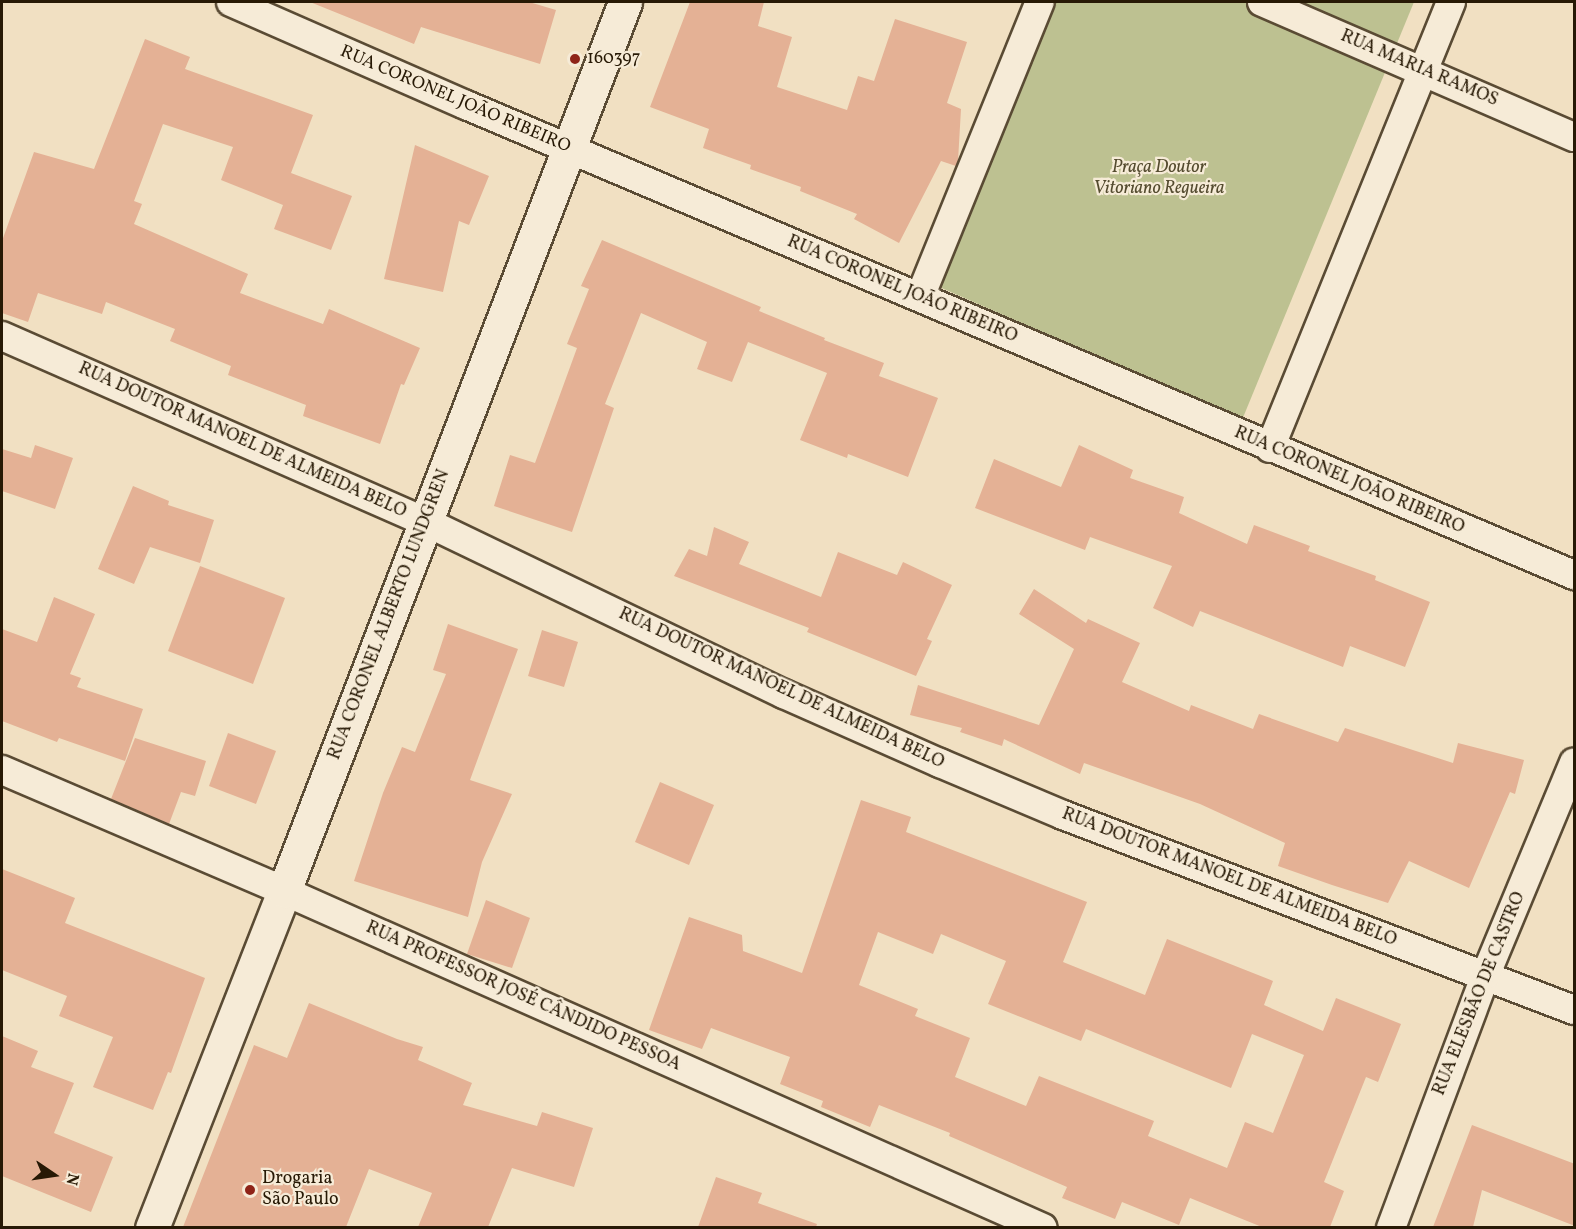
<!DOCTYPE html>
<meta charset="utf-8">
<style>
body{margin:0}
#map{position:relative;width:1576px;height:1229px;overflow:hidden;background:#f1e0c2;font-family:Vollkorn,serif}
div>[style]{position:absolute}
.green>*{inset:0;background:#bdc191}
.building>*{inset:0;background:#e4b195}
.roads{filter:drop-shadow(2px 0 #5a4b34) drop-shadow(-2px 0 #5a4b34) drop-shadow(0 2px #5a4b34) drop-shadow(0 -2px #5a4b34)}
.street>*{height:28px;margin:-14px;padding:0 14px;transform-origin:14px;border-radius:14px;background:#f6ebd7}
.secondary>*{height:33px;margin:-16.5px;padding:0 16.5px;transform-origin:16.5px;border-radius:16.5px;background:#f6ebd7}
.dots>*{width:16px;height:16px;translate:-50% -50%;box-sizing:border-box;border:3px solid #f6ebd7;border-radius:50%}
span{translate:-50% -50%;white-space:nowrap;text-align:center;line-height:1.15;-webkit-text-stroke:4.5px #f6ebd7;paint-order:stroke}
.poi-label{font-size:18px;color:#271905}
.left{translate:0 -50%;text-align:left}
.street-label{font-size:18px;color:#271905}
.park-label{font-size:18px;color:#544b2f;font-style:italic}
.frame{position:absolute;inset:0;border:3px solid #271905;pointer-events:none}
.north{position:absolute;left:24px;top:1145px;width:60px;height:60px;-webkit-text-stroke:4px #f6ebd7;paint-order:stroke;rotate:103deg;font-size:16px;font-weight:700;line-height:24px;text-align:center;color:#271905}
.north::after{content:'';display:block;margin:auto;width:21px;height:27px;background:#271905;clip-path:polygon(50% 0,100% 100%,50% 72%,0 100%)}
</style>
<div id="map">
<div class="green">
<div style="clip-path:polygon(1048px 2px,1414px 2px,1242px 420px,937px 286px)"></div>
</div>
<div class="building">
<div style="clip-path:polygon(310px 2px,529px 2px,556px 10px,540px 64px,421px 27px,414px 44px)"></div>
<div style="clip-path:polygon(690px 2px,764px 2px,758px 26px,792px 37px,777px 87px,847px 110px,858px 76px,874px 81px,895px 19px,967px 42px,947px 103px,961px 109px,958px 161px,956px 166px,941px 161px,899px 243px,854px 219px,857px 214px,800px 191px,801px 187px,750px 169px,751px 165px,703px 148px,709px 129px,650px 107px)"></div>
<div style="clip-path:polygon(145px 39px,190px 57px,185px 69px,313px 115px,291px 173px,352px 196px,331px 250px,274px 229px,283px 205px,221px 180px,233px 147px,163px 124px,134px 201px,142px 204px,134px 224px,248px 274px,240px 293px,323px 324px,329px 309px,420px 348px,404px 385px,401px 384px,380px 444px,303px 416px,306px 405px,228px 375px,231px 366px,170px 341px,175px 329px,106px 302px,102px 314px,38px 293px,28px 322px,2px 313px,2px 241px,34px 152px,94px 169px)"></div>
<div style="clip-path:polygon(415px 145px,489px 176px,469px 225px,459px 221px,443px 292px,384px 279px)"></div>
<div style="clip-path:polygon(602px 240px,761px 307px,759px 311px,825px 338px,824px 340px,884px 363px,879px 376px,938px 398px,908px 477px,848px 454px,847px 458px,800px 440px,827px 373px,748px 342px,732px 382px,697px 369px,707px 342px,641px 313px,605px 404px,614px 408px,572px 532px,494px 506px,510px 455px,535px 463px,577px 348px,567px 344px,589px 289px,581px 286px)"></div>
<div style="clip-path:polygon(35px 445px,73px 458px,55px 509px,2px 491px,2px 449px,31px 458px)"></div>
<div style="clip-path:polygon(1079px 445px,1133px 470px,1130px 478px,1184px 497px,1179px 513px,1247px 544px,1254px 525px,1310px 546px,1308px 551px,1376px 576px,1375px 580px,1430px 602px,1405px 667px,1350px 646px,1343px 667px,1200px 611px,1193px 627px,1153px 608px,1172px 566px,1090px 537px,1085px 550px,975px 508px,994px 459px,1061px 487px)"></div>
<div style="clip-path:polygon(133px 486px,169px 501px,168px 505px,214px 520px,200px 563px,150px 547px,134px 584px,98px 569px)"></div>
<div style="clip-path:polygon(714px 527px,749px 542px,739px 564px,821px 597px,838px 552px,897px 575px,903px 562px,952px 585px,927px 639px,932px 641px,916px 676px,807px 632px,809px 628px,674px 576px,689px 549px,707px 556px)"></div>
<div style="clip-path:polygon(200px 566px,285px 598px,253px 684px,168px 651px)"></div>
<div style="clip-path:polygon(1034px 589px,1086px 623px,1088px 619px,1140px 643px,1122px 682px,1189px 711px,1191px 705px,1253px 729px,1259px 714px,1338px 742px,1345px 728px,1453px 763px,1458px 743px,1524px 760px,1515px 794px,1510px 792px,1469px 888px,1409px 861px,1388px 903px,1332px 885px,1278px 866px,1285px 843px,1200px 804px,1084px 763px,1080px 774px,1008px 741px,1004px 739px,1002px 746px,960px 732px,962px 728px,910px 715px,918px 685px,1039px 725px,1074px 649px,1019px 614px)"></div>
<div style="clip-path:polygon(54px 597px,95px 614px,70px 674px,81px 678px,77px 687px,143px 709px,125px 761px,59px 738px,57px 742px,2px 721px,2px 629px,37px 642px)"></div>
<div style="clip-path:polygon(448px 624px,518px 649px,470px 780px,512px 794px,482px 862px,468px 917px,354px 881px,383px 793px,402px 747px,415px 752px,446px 674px,433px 670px)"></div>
<div style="clip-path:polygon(542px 630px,578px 642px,564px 687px,528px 676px)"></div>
<div style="clip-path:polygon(228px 733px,276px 751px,256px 804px,209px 786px)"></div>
<div style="clip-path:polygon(135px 738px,206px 761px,195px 796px,181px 792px,169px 824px,111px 799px)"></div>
<div style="clip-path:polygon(660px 782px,714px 805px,689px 865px,635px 842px)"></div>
<div style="clip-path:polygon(evenodd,861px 800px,911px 817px,906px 832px,1087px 902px,1063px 962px,1145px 995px,1167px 939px,1273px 981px,1264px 1005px,1323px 1031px,1336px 998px,1401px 1024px,1378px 1082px,1366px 1077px,1324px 1182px,1344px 1191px,1330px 1227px,1262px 1227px,1190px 1198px,1179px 1225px,1122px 1202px,1115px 1219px,1062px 1198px,1067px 1187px,949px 1136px,950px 1133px,879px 1105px,870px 1127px,821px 1107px,823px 1101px,780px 1084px,790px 1057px,711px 1028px,702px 1049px,649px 1030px,689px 917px,742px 935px,743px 951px,802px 973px,861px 800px,878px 932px,933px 954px,941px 934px,1006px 961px,988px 1004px,1081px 1041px,1086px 1029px,1231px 1088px,1252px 1034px,1304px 1055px,1273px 1133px,1245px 1122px,1227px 1168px,1148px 1136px,1154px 1121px,1039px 1076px,1026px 1106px,955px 1077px,970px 1038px,915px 1016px,918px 1009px,859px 985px,878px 932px)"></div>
<div style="clip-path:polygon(2px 869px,75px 898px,65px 923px,205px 978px,171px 1073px,168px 1072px,153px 1110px,93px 1087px,113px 1037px,59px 1016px,67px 996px,2px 970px)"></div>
<div style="clip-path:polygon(486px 900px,530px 918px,512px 968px,467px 954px)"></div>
<div style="clip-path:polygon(309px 1003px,397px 1039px,423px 1047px,418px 1060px,472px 1083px,463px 1105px,537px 1126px,542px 1112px,593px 1128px,574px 1187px,512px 1168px,488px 1227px,418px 1227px,432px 1193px,369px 1169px,346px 1227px,183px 1227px,254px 1045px,287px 1058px)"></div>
<div style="clip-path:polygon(2px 1036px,38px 1051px,31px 1067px,74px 1083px,54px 1133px,113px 1157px,91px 1212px,2px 1176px)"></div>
<div style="clip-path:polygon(1472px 1125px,1575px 1164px,1575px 1226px,1482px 1190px,1473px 1227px,1433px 1227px)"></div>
<div style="clip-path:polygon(716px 1177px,762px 1193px,758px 1203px,817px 1224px,816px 1227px,698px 1227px)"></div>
</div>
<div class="roads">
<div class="street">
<div style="left:231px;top:2px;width:257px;rotate:23.7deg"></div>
<div style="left:466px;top:105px;width:1204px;rotate:22.99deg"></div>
<div style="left:1262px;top:2px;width:340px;rotate:23.4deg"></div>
<div style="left:920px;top:297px;width:318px;rotate:-67.9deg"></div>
<div style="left:2px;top:336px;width:463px;rotate:23.7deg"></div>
<div style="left:426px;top:522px;width:397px;rotate:25.7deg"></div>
<div style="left:784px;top:694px;width:171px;rotate:23.9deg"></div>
<div style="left:940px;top:763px;width:134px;rotate:22.9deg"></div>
<div style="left:1063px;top:815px;width:547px;rotate:20.89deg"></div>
<div style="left:1270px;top:448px;width:481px;rotate:-67.9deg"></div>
<div style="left:2px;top:770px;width:307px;rotate:23.2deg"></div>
<div style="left:284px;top:891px;width:830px;rotate:23.94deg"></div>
<div style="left:1391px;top:1228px;width:271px;rotate:-69.5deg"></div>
<div style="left:1486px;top:974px;width:229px;rotate:-67.4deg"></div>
</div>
<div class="secondary">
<div style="left:152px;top:1228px;width:362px;rotate:-68.6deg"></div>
<div style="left:284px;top:891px;width:952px;rotate:-69.01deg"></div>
</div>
</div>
<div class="dots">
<div style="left:575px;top:59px;background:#8f2418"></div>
<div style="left:250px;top:1190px;background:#8f2418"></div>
</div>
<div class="poi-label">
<span class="left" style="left:587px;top:59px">160397</span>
<span class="left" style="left:262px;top:1190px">Drogaria<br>São Paulo</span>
</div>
<div class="street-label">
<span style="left:1419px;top:69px;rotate:23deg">RUA MARIA RAMOS</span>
<span style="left:455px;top:100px;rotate:23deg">RUA CORONEL JOÃO RIBEIRO</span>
<span style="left:902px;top:290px;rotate:23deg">RUA CORONEL JOÃO RIBEIRO</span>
<span style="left:242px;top:441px;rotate:24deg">RUA DOUTOR MANOEL DE ALMEIDA BELO</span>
<span style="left:1349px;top:481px;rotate:23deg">RUA CORONEL JOÃO RIBEIRO</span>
<span style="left:390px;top:615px;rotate:-69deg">RUA CORONEL ALBERTO LUNDGREN</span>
<span style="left:781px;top:689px;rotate:25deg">RUA DOUTOR MANOEL DE ALMEIDA BELO</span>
<span style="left:1229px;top:878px;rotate:21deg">RUA DOUTOR MANOEL DE ALMEIDA BELO</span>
<span style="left:1480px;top:994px;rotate:-68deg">RUA ELESBÃO DE CASTRO</span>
<span style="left:523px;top:997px;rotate:24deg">RUA PROFESSOR JOSÉ CÂNDIDO PESSOA</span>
</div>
<div class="park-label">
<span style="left:1159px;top:179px">Praça Doutor<br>Vitoriano Regueira</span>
</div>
<div class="frame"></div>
<div class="north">N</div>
</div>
